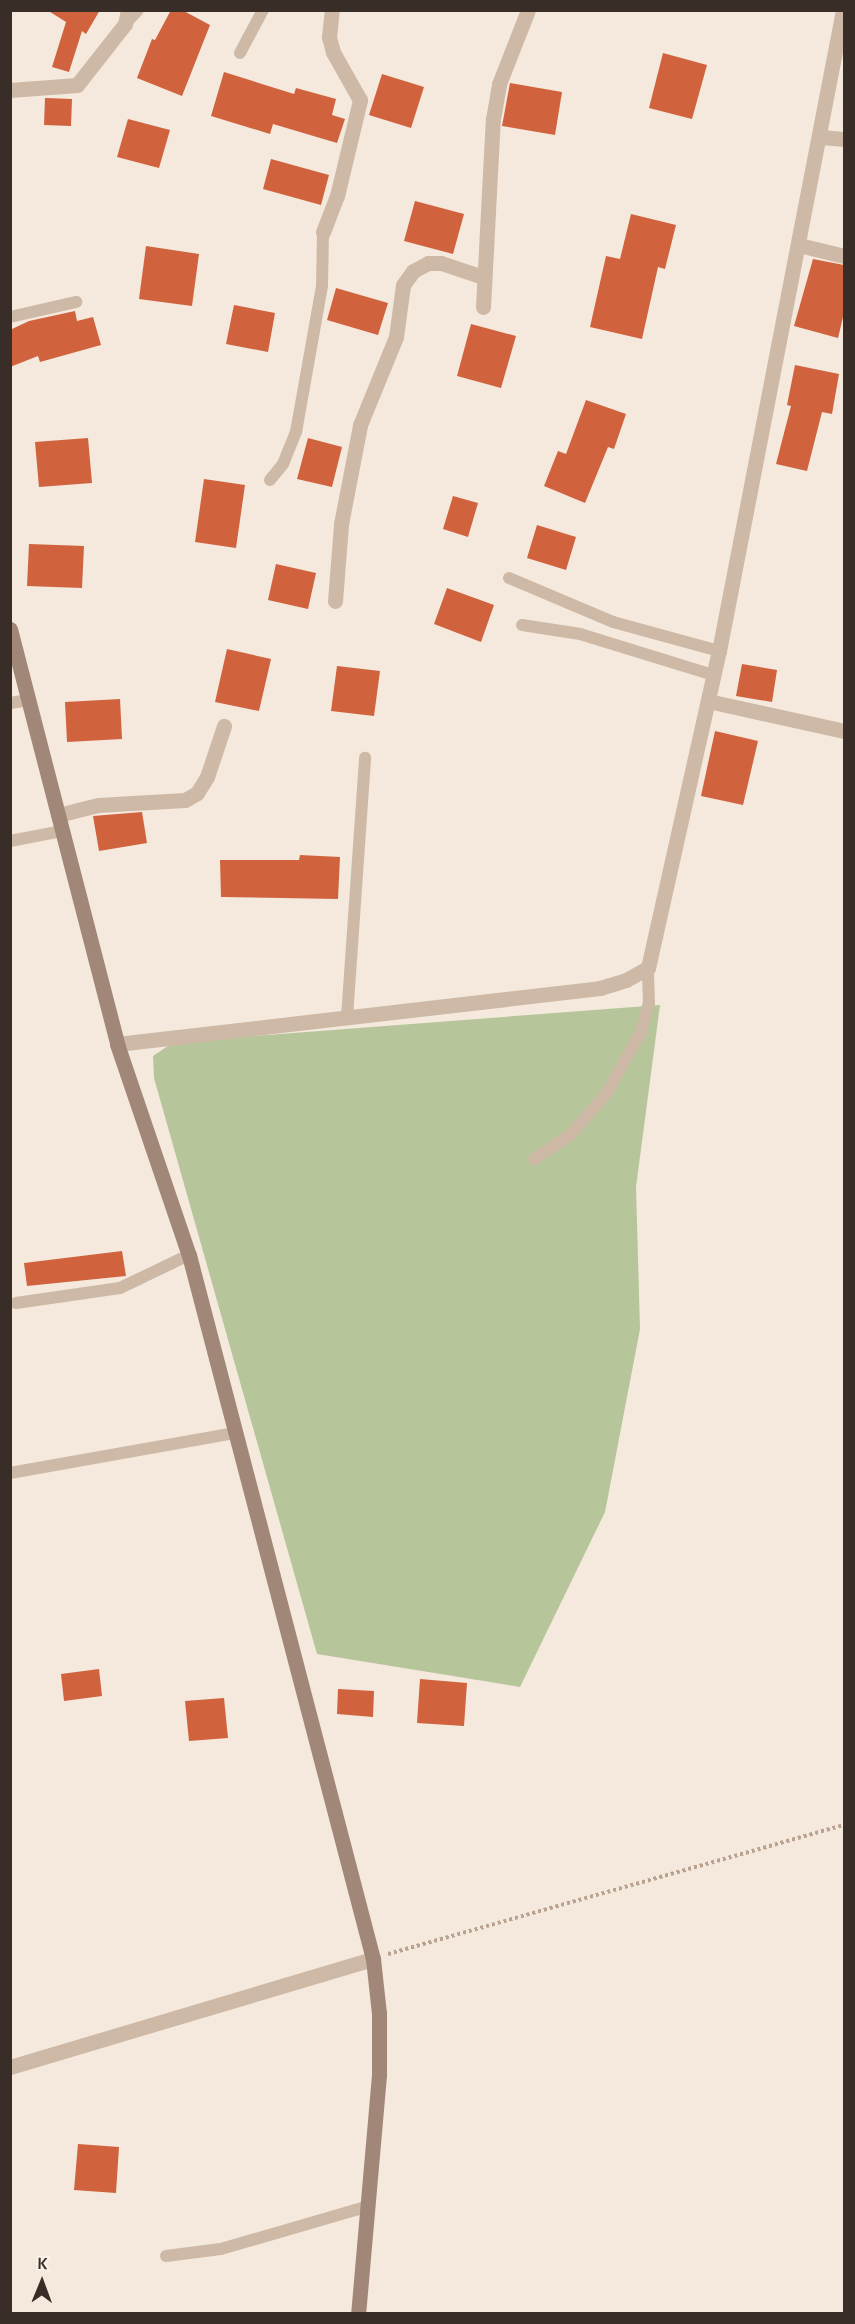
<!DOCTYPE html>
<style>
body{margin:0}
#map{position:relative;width:855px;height:2324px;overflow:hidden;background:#f4e9dc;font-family:Cabin,sans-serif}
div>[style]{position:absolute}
.green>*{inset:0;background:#b6c59a}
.building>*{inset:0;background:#d0623e}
.path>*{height:4px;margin-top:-2px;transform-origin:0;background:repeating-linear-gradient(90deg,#baa290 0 3px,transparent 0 6px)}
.lane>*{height:12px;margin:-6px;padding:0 6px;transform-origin:6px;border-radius:6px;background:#ceb9a6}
.street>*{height:15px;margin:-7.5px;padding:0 7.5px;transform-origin:7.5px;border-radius:7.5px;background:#ceb9a6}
.secondary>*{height:15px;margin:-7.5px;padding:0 7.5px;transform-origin:7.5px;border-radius:7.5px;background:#a18777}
span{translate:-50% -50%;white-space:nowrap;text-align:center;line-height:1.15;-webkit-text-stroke:4.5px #fbf3e9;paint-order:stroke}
.frame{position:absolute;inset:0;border:12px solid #392d28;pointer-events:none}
.north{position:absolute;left:12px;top:2252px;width:60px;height:60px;-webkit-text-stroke:4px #fbf3e9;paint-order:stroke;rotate:1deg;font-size:16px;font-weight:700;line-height:24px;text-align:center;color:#392d28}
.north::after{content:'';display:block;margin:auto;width:21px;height:27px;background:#392d28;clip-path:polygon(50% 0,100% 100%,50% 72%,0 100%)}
</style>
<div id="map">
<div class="green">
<div style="clip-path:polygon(660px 1005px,636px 1187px,640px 1329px,605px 1512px,520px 1687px,317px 1654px,154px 1078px,153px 1056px,174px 1042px)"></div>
</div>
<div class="building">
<div style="clip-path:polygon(47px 10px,100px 10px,86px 34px,82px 31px,69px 72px,52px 67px,66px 22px)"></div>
<div style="clip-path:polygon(171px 10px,182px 10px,210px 25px,182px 96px,137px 78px,152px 39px,155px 40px)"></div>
<div style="clip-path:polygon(663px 53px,707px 65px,692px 119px,649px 108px)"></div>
<div style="clip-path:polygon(224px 72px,294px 94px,296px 88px,336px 99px,332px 115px,345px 119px,337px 143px,273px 124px,270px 134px,211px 116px)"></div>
<div style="clip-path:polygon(382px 74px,424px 87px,411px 128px,369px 115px)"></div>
<div style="clip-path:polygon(510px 83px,562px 92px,555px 135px,502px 126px)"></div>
<div style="clip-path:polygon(45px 98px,72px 99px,71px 126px,44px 125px)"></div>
<div style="clip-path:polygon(128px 119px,170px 130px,159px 168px,117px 157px)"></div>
<div style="clip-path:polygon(271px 159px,329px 175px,321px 205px,263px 189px)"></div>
<div style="clip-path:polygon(415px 201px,464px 214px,453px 254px,404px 241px)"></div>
<div style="clip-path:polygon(631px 214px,676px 225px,665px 269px,658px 267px,642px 339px,590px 327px,606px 256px,620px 259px)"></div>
<div style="clip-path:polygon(146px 246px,199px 254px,192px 306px,139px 299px)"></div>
<div style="clip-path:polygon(813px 259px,844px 265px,844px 313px,838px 338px,794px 326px)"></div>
<div style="clip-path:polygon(336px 288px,388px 303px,378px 335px,327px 320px)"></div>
<div style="clip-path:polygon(234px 305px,275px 313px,268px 352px,226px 344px)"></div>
<div style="clip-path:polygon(75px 311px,77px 321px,93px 317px,101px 345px,40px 362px,38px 356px,10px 367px,10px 330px,29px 321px)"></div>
<div style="clip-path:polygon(471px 324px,516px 336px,501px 388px,457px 376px)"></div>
<div style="clip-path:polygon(795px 365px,839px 374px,832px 414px,822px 412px,807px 471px,776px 464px,791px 406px,787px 405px)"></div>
<div style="clip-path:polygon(586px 400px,626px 414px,614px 449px,608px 447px,585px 503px,544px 486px,558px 451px,566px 454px)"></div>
<div style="clip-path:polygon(88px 438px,92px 483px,39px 487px,35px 442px)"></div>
<div style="clip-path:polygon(308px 438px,342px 447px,332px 487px,297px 479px)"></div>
<div style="clip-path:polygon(204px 479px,245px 485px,236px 548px,195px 542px)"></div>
<div style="clip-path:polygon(453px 496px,478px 503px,468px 537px,443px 529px)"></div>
<div style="clip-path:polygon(537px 525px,576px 537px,566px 570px,527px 558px)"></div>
<div style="clip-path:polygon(29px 544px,84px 546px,82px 588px,27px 586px)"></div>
<div style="clip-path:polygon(276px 564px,316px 573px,308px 609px,268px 600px)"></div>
<div style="clip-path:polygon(447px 588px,494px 605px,481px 642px,434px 624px)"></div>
<div style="clip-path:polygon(227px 649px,271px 659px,259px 711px,215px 702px)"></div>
<div style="clip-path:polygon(742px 664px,777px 670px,772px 702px,736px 696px)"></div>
<div style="clip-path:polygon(337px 666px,380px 671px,374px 716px,331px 711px)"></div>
<div style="clip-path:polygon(120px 699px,122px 739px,67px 742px,65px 702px)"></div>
<div style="clip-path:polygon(715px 731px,758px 741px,743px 805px,701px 796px)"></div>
<div style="clip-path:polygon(142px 812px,147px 843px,99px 851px,93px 816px)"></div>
<div style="clip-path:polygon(300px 855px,340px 857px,338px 899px,221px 897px,220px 860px,299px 860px)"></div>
<div style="clip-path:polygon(122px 1251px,126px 1276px,27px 1286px,24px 1263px)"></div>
<div style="clip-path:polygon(99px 1669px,102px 1696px,64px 1701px,61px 1674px)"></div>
<div style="clip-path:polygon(420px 1679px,467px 1683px,464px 1726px,417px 1723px)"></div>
<div style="clip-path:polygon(338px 1689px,374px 1691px,373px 1717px,337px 1714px)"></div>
<div style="clip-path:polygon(224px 1698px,228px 1738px,189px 1741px,185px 1701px)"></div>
<div style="clip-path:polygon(78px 2144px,119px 2147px,116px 2193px,74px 2190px)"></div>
</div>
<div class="path">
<div style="left:388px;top:1954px;width:474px;rotate:-15.8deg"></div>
</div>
<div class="lane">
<div style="left:125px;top:24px;width:19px;rotate:-47deg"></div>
<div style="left:240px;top:53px;width:49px;rotate:-61.9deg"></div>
<div style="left:10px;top:317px;width:68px;rotate:-12.8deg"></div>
<div style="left:270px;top:480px;width:21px;rotate:-51deg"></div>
<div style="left:283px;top:464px;width:35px;rotate:-68deg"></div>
<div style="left:296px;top:432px;width:148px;rotate:-79.9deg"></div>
<div style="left:322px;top:286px;width:54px;rotate:-88.9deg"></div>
<div style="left:509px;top:578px;width:113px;rotate:22.9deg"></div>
<div style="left:613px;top:622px;width:110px;rotate:15.3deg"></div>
<div style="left:522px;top:625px;width:59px;rotate:8.8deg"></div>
<div style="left:580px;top:634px;width:139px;rotate:17.1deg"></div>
<div style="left:10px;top:703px;width:19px;rotate:-9deg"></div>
<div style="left:10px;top:841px;width:54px;rotate:-10.7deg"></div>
<div style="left:347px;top:1017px;width:260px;rotate:-86deg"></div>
<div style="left:534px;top:1159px;width:43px;rotate:-33.7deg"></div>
<div style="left:570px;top:1135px;width:56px;rotate:-48.6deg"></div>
<div style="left:607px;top:1093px;width:70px;rotate:-60.9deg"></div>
<div style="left:641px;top:1032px;width:30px;rotate:-75deg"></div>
<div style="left:649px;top:1003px;width:35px;rotate:-92deg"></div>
<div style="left:16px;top:1303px;width:105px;rotate:-8.2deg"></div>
<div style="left:120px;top:1288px;width:76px;rotate:-25.6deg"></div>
<div style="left:10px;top:1473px;width:229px;rotate:-10.1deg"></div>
<div style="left:166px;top:2256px;width:55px;rotate:-7.3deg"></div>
<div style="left:221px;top:2249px;width:154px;rotate:-16.2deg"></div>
</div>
<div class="street">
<div style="left:10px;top:90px;width:67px;rotate:-4.3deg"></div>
<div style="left:77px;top:85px;width:78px;rotate:-51.8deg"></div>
<div style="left:125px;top:24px;width:14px;rotate:-78deg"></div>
<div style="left:821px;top:137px;width:23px;rotate:5deg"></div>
<div style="left:323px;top:232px;width:39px;rotate:-69deg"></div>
<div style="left:337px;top:196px;width:99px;rotate:-76.5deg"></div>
<div style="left:360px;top:100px;width:55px;rotate:-119.4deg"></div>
<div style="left:333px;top:52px;width:16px;rotate:-105deg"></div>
<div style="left:329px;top:37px;width:27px;rotate:-84deg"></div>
<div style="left:799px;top:245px;width:46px;rotate:13.7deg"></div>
<div style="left:483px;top:307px;width:188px;rotate:-87deg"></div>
<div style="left:493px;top:119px;width:36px;rotate:-80deg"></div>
<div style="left:499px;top:84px;width:79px;rotate:-68.6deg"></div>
<div style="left:335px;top:601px;width:77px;rotate:-85.5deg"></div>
<div style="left:341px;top:524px;width:101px;rotate:-79.1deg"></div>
<div style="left:360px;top:425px;width:95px;rotate:-67.8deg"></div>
<div style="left:396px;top:337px;width:52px;rotate:-82.3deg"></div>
<div style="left:403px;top:285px;width:17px;rotate:-54deg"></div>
<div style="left:413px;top:271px;width:17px;rotate:-28deg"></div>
<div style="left:428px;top:263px;width:13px"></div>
<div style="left:441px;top:263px;width:44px;rotate:18.4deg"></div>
<div style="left:708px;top:701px;width:139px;rotate:12.4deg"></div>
<div style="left:58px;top:815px;width:41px;rotate:-14deg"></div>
<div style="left:98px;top:805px;width:87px;rotate:-3.3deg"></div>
<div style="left:185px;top:800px;width:14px;rotate:-30deg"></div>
<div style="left:197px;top:793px;width:19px;rotate:-58deg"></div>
<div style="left:207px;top:777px;width:54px;rotate:-71.6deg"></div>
<div style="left:117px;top:1044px;width:486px;rotate:-6.6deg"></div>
<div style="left:600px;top:988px;width:27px;rotate:-17deg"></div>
<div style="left:626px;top:980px;width:25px;rotate:-29deg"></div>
<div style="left:648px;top:968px;width:325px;rotate:-77.4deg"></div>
<div style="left:719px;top:651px;width:653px;rotate:-79.05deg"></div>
<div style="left:10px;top:2067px;width:379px;rotate:-16.6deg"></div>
</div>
<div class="secondary">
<div style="left:10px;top:629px;width:429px;rotate:75.5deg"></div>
<div style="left:117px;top:1044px;width:223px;rotate:71.2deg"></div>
<div style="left:189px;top:1255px;width:728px;rotate:75.35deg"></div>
<div style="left:373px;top:1959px;width:54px;rotate:83.7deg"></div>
<div style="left:379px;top:2013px;width:62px;rotate:90deg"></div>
<div style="left:379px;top:2075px;width:240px;rotate:95deg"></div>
</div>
<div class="frame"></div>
<div class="north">K</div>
</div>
